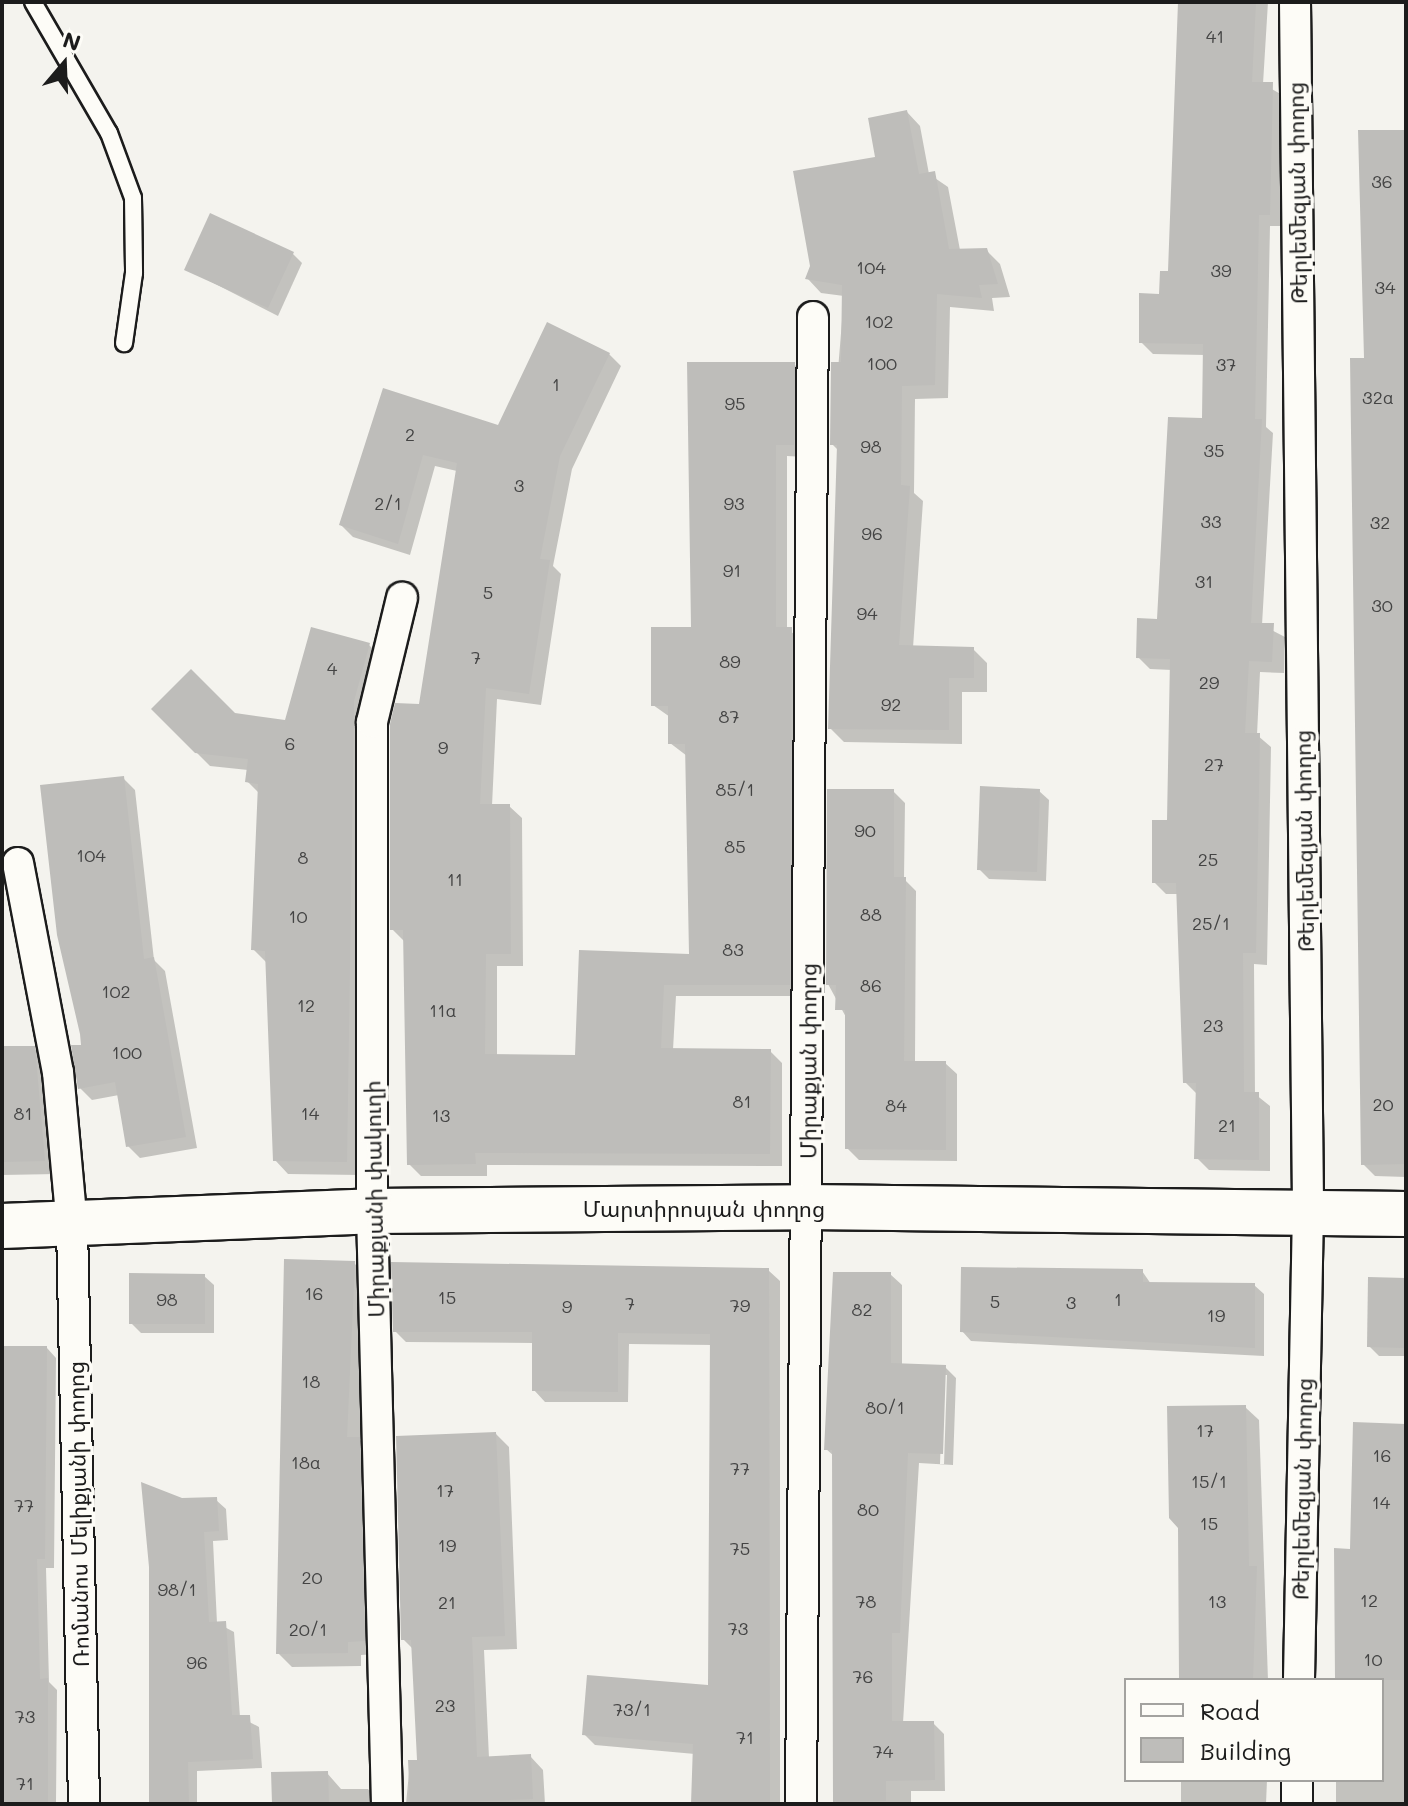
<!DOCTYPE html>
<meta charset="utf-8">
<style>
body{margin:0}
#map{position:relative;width:1408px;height:1806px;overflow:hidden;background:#f4f3ee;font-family:Mali,"Noto Sans Armenian",sans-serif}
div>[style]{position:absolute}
.shadow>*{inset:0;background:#0003}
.building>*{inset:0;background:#bebdba}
.roads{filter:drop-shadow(2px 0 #1c1c1c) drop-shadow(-2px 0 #1c1c1c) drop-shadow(0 2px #1c1c1c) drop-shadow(0 -2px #1c1c1c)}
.lane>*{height:16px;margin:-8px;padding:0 8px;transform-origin:8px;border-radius:8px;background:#fdfcf7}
.street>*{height:30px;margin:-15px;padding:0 15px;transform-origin:15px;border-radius:15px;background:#fdfcf7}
.secondary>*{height:44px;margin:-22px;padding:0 22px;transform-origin:22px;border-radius:22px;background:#fdfcf7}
span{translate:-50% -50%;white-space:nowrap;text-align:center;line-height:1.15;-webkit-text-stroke:7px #fdfcf7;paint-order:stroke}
.number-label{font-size:18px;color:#444}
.number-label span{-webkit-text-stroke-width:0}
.street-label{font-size:22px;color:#1c1c1c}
.frame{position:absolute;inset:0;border:4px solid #1c1c1c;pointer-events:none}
.legend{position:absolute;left:1124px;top:1678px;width:260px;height:104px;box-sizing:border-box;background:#fdfcf7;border:2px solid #a3a29f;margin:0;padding:10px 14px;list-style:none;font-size:24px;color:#1c1c1c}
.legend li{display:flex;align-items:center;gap:16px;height:40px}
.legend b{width:40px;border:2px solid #a3a29f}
.north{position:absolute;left:24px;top:24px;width:80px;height:80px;-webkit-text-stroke:6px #fdfcf7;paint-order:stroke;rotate:19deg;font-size:22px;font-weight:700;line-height:32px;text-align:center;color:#1c1c1c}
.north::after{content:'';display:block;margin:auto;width:28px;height:36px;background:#1c1c1c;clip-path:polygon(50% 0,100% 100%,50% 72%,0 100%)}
</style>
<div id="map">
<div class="shadow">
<div style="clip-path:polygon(1180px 2px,1268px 2px,1263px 84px,1284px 96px,1281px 226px,1270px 226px,1266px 427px,1273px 433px,1262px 625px,1285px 637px,1284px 673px,1260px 672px,1257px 735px,1271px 747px,1267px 965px,1254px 964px,1255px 1094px,1270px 1106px,1270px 1171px,1209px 1170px,1197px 1158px,1197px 1094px,1185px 1082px,1179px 894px,1166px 894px,1154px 882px,1169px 822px,1172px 670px,1150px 669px,1138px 657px,1159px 621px,1204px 420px,1205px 355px,1153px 354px,1141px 342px,1170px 273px)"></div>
<div style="clip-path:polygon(907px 112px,920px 126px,929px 174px,948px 187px,960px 250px,986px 250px,1000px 264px,1010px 297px,992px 298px,994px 311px,950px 307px,948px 398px,915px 399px,914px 493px,923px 501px,913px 648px,973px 649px,987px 663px,987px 692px,962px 692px,962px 744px,844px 742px,830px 728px,839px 451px,832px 444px,844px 296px,821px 293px,808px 279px)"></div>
<div style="clip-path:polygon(1406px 132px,1406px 1177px,1375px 1176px,1363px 1164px,1366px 360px)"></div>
<div style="clip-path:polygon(293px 254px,302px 263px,278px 316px,186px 269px)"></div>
<div style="clip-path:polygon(609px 354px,621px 366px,572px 469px,553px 566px,561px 574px,541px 705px,497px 699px,492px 806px,509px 806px,522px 818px,523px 966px,497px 966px,497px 1056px,577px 1057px,691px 956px,687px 756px,670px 743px,670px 717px,653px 705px,693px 629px,794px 364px,806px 376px,805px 457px,787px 456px,787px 629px,804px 641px,801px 996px,676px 996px,673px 1050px,770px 1051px,782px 1063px,782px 1166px,487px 1165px,487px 1176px,421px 1176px,409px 1164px,405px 942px,392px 929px,457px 471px,435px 466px,410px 555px,353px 537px,341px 525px,384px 391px,499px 427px)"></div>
<div style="clip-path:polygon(369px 645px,383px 659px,360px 1175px,288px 1174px,275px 1160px,267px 963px,253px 949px,259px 793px,247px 781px,248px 770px,210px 766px,153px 709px,287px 722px)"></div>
<div style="clip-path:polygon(123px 778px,135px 790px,154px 960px,165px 971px,197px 1148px,140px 1158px,128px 1146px,119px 1095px,92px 1100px,80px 1088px)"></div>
<div style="clip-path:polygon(893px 791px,905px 803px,904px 879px,916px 891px,915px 1063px,945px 1063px,957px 1074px,957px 1161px,859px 1160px,847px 1148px,847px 1019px,828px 984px)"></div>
<div style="clip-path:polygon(1039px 791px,1049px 800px,1046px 881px,989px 879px,979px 869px)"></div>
<div style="clip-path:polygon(2px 1048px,34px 1048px,47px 1061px,57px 1174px,2px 1175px)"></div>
<div style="clip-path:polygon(354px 1263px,368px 1277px,360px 1440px,373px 1453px,378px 1654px,361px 1655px,361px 1666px,292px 1667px,278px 1653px)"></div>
<div style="clip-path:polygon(768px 1270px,780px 1281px,780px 1804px,695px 1804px,695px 1754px,595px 1745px,584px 1734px,710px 1687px,712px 1345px,629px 1344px,628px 1402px,545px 1402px,534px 1390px,534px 1343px,406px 1342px,395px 1331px)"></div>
<div style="clip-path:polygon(1142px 1271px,1151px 1284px,1254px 1285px,1264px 1294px,1264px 1356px,971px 1341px,962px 1331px)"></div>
<div style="clip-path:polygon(evenodd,890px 1274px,902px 1285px,902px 1365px,945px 1367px,956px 1378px,953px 1465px,919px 1463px,903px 1723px,933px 1723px,944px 1734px,945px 1791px,911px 1791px,911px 1804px,836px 1804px,834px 1456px,826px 1449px,890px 1274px,943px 1375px,947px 1375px,944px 1464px,940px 1464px,943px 1375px)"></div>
<div style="clip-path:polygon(204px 1276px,214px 1285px,214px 1333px,141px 1333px,131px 1323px)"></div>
<div style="clip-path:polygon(1406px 1280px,1406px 1356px,1379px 1356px,1369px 1346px)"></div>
<div style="clip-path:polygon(2px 1348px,47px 1348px,56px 1358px,54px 1568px,46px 1568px,49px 1682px,57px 1690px,56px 1804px,2px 1804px)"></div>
<div style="clip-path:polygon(1245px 1407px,1259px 1420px,1268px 1680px,1181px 1680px)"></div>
<div style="clip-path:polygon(1406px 1425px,1406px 1804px,1336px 1804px,1336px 1780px,1382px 1780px,1382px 1680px,1336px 1680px,1336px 1550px,1352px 1551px)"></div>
<div style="clip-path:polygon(496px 1434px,509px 1447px,517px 1649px,484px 1650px,489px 1758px,530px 1756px,543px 1770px,545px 1804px,406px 1804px,410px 1762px,419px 1762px,414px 1650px,403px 1639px)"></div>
<div style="clip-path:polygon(182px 1500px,216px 1500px,226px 1509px,228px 1540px,213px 1541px,217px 1623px,234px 1632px,240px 1717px,259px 1727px,262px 1768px,197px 1771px,197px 1804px,151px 1804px)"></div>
<div style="clip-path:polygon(327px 1773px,341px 1789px,368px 1789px,382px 1804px,274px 1804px)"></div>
<div style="clip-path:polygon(1181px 1780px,1267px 1780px,1266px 1804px,1181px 1804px)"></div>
</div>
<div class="building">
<div style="clip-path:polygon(1178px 2px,1256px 2px,1252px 82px,1273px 82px,1270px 215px,1259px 215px,1255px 419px,1262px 419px,1251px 623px,1274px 623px,1272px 662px,1249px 661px,1245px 733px,1260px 733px,1256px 953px,1243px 953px,1244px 1092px,1259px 1092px,1259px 1160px,1194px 1159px,1196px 1083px,1183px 1083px,1176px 883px,1152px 883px,1152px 820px,1167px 820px,1170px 659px,1136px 658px,1137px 618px,1157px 619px,1168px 417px,1202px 418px,1203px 344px,1139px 343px,1139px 293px,1159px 294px,1160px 271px,1168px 271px)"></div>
<div style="clip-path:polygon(907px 110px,919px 174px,935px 171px,949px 249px,987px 248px,998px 284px,979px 285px,982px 298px,937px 294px,935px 385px,902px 386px,901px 485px,910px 486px,899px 645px,974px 647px,974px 678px,949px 678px,949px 730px,828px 729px,837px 445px,830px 445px,831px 362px,841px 362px,842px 285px,805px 279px,810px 266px,793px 171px,875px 157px,868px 118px)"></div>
<div style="clip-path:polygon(1358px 130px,1406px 130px,1406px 1164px,1361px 1165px,1350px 358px,1364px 358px)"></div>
<div style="clip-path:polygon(210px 213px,294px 252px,268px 308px,184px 270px)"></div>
<div style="clip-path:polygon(547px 322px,610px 353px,560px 456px,540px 559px,550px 560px,529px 694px,486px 688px,480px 804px,510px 804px,511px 954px,486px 954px,485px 1054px,575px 1055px,579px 950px,689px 954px,685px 744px,668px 744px,668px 706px,651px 706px,651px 627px,691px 627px,687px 362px,795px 362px,794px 445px,776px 445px,776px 627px,792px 627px,790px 985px,664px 985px,661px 1048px,771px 1049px,770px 1154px,475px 1153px,476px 1164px,407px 1165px,403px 930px,390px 930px,390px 724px,395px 703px,419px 704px,457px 463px,423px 455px,398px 544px,339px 525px,383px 388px,498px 425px)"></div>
<div style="clip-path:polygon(311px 627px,370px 643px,354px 701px,347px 1162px,273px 1161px,265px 951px,251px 950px,258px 784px,245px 782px,248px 759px,195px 753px,151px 709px,191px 669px,235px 713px,285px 720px)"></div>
<div style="clip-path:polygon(124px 776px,144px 959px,154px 957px,186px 1137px,126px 1147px,115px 1082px,78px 1089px,71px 1045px,81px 1045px,80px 1034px,57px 935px,40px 785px)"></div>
<div style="clip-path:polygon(980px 786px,1040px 789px,1037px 872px,977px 870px)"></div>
<div style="clip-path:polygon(827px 789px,894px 789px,894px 877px,906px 877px,904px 1061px,946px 1061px,946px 1150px,845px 1149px,845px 1010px,835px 1010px,836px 985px,826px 985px)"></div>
<div style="clip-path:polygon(2px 1046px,35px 1046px,45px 1161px,2px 1162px)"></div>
<div style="clip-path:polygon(284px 1259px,355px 1261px,347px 1437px,360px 1437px,365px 1641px,348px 1642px,348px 1653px,276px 1654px)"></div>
<div style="clip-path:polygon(391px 1262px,769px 1268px,770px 1804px,691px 1804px,693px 1744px,582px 1735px,587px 1675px,708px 1685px,710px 1334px,618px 1333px,618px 1392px,532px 1391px,532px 1332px,393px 1332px)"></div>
<div style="clip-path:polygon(961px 1267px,1143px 1269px,1143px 1282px,1255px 1283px,1255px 1348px,960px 1332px)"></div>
<div style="clip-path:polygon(833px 1272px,891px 1272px,891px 1363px,946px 1365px,943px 1454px,908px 1453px,900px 1633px,892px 1633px,892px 1721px,934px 1721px,935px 1780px,886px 1781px,886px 1801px,833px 1802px,832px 1450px,824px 1450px)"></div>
<div style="clip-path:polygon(129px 1273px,205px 1274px,205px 1324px,129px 1324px)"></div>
<div style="clip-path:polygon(1368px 1277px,1406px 1278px,1406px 1348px,1367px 1347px)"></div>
<div style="clip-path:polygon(2px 1346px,47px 1346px,45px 1559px,37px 1559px,40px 1679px,48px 1678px,48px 1804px,2px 1804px)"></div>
<div style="clip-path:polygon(1246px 1405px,1249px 1566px,1257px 1566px,1253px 1680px,1179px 1680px,1178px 1528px,1169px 1518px,1167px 1406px)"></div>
<div style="clip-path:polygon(1353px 1422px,1406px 1424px,1406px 1680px,1335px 1680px,1334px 1548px,1350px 1549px)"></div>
<div style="clip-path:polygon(496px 1432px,505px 1636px,472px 1637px,477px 1757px,531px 1754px,533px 1799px,410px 1804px,408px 1760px,417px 1760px,411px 1640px,401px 1640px,396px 1436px)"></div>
<div style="clip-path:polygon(141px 1482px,182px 1498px,217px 1497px,219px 1531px,204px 1532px,209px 1622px,226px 1621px,232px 1715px,250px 1715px,253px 1759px,188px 1762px,189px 1804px,149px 1804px,149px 1567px)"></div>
<div style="clip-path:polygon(328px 1771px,329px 1804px,272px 1804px,271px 1772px)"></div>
</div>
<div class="roads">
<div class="lane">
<div style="left:33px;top:2px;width:151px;rotate:59.9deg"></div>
<div style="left:109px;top:133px;width:69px;rotate:69.7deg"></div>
<div style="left:133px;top:198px;width:75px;rotate:89.2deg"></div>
<div style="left:134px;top:273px;width:71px;rotate:98.1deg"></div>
</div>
<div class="street">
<div style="left:1295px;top:2px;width:1208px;rotate:89.38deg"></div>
<div style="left:1308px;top:1210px;width:470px;rotate:91.1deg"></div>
<div style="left:18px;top:863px;width:213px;rotate:79.2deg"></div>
<div style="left:58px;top:1072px;width:154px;rotate:84.8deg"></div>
<div style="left:72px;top:1225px;width:579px;rotate:88.81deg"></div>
<div style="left:387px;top:1804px;width:593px;rotate:-91.45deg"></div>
<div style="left:372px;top:1211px;width:489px;rotate:-90deg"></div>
<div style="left:372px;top:722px;width:128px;rotate:-76.4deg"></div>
<div style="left:801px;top:1804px;width:1487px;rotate:-89.54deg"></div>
<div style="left:1297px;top:1804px;width:24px;rotate:-90deg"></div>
</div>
<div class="secondary">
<div style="left:2px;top:1226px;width:370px;rotate:-2.3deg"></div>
<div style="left:372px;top:1211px;width:435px;rotate:-0.5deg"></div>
<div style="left:807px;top:1207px;width:599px;rotate:0.67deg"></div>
</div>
</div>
<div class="number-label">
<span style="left:1215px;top:36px">41</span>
<span style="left:1382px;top:181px">36</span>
<span style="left:871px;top:267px">104</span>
<span style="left:1221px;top:270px">39</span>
<span style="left:1385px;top:287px">34</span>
<span style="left:879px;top:321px">102</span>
<span style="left:882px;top:363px">100</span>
<span style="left:1226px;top:364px">37</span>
<span style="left:556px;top:384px">1</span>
<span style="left:1378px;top:397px">32a</span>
<span style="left:735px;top:403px">95</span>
<span style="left:410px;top:434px">2</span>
<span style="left:871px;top:446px">98</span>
<span style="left:1214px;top:450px">35</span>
<span style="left:519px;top:485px">3</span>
<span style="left:388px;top:503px">2/1</span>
<span style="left:734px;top:503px">93</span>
<span style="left:1211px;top:521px">33</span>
<span style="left:1380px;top:522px">32</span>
<span style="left:872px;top:533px">96</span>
<span style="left:732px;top:570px">91</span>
<span style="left:1204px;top:581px">31</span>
<span style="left:488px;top:592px">5</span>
<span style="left:1382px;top:605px">30</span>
<span style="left:867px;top:613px">94</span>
<span style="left:476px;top:657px">7</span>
<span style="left:730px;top:661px">89</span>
<span style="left:332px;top:668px">4</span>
<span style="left:1209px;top:682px">29</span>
<span style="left:891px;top:704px">92</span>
<span style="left:729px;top:716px">87</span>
<span style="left:290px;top:743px">6</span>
<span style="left:443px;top:747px">9</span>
<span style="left:1214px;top:764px">27</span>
<span style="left:735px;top:789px">85/1</span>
<span style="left:865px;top:830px">90</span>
<span style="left:735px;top:846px">85</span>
<span style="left:91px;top:855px">104</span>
<span style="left:303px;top:857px">8</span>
<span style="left:1208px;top:859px">25</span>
<span style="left:455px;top:879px">11</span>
<span style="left:871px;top:914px">88</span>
<span style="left:298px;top:916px">10</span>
<span style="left:1211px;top:923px">25/1</span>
<span style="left:733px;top:949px">83</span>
<span style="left:871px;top:985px">86</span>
<span style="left:116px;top:991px">102</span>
<span style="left:306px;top:1005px">12</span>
<span style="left:443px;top:1010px">11a</span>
<span style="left:1213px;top:1025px">23</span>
<span style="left:127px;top:1052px">100</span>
<span style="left:742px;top:1101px">81</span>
<span style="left:1383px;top:1104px">20</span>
<span style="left:896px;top:1105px">84</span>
<span style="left:23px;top:1113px">81</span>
<span style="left:310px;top:1113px">14</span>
<span style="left:441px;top:1115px">13</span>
<span style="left:1227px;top:1125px">21</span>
<span style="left:314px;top:1293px">16</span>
<span style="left:447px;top:1297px">15</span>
<span style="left:167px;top:1299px">98</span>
<span style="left:1118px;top:1299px">1</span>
<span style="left:995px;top:1301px">5</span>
<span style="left:1071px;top:1302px">3</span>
<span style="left:630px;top:1303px">7</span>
<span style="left:740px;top:1305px">79</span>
<span style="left:567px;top:1306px">9</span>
<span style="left:862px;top:1309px">82</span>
<span style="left:1216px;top:1315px">19</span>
<span style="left:311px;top:1381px">18</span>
<span style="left:885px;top:1407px">80/1</span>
<span style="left:1205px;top:1430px">17</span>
<span style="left:1382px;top:1455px">16</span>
<span style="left:306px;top:1462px">18a</span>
<span style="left:740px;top:1468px">77</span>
<span style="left:1209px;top:1481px">15/1</span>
<span style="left:445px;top:1490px">17</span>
<span style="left:1381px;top:1502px">14</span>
<span style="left:24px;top:1505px">77</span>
<span style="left:868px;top:1509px">80</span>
<span style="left:1209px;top:1523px">15</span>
<span style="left:447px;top:1545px">19</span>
<span style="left:740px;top:1548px">75</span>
<span style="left:312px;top:1577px">20</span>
<span style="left:177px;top:1589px">98/1</span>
<span style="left:1369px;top:1600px">12</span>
<span style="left:866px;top:1601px">78</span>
<span style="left:1217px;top:1601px">13</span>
<span style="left:447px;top:1602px">21</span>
<span style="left:738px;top:1628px">73</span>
<span style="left:308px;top:1629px">20/1</span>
<span style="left:1373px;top:1659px">10</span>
<span style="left:197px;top:1662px">96</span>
<span style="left:863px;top:1676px">76</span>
<span style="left:445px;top:1705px">23</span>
<span style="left:632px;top:1709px">73/1</span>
<span style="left:25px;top:1716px">73</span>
<span style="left:745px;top:1737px">71</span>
<span style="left:883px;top:1751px">74</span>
<span style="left:25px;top:1783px">71</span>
</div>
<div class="street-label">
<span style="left:1297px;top:193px;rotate:-91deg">Թերլեմեզյան փողոց</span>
<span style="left:1304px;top:841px;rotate:-91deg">Թերլեմեզյան փողոց</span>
<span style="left:808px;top:1061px;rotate:-90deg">Միրաքյան փողոց</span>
<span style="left:374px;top:1199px;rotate:-91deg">Միրաքյանի փակուղի</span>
<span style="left:704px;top:1209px">Մարտիրոսյան փողոց</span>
<span style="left:1302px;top:1489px;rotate:-89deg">Թերլեմեզյան փողոց</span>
<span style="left:78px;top:1514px;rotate:-91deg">Ռոմանոս Մելիքյանի փողոց</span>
</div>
<div class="frame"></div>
<ul class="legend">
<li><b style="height:10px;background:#fdfcf7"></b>Road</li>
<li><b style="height:22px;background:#bebdba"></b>Building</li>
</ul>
<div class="north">N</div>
</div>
